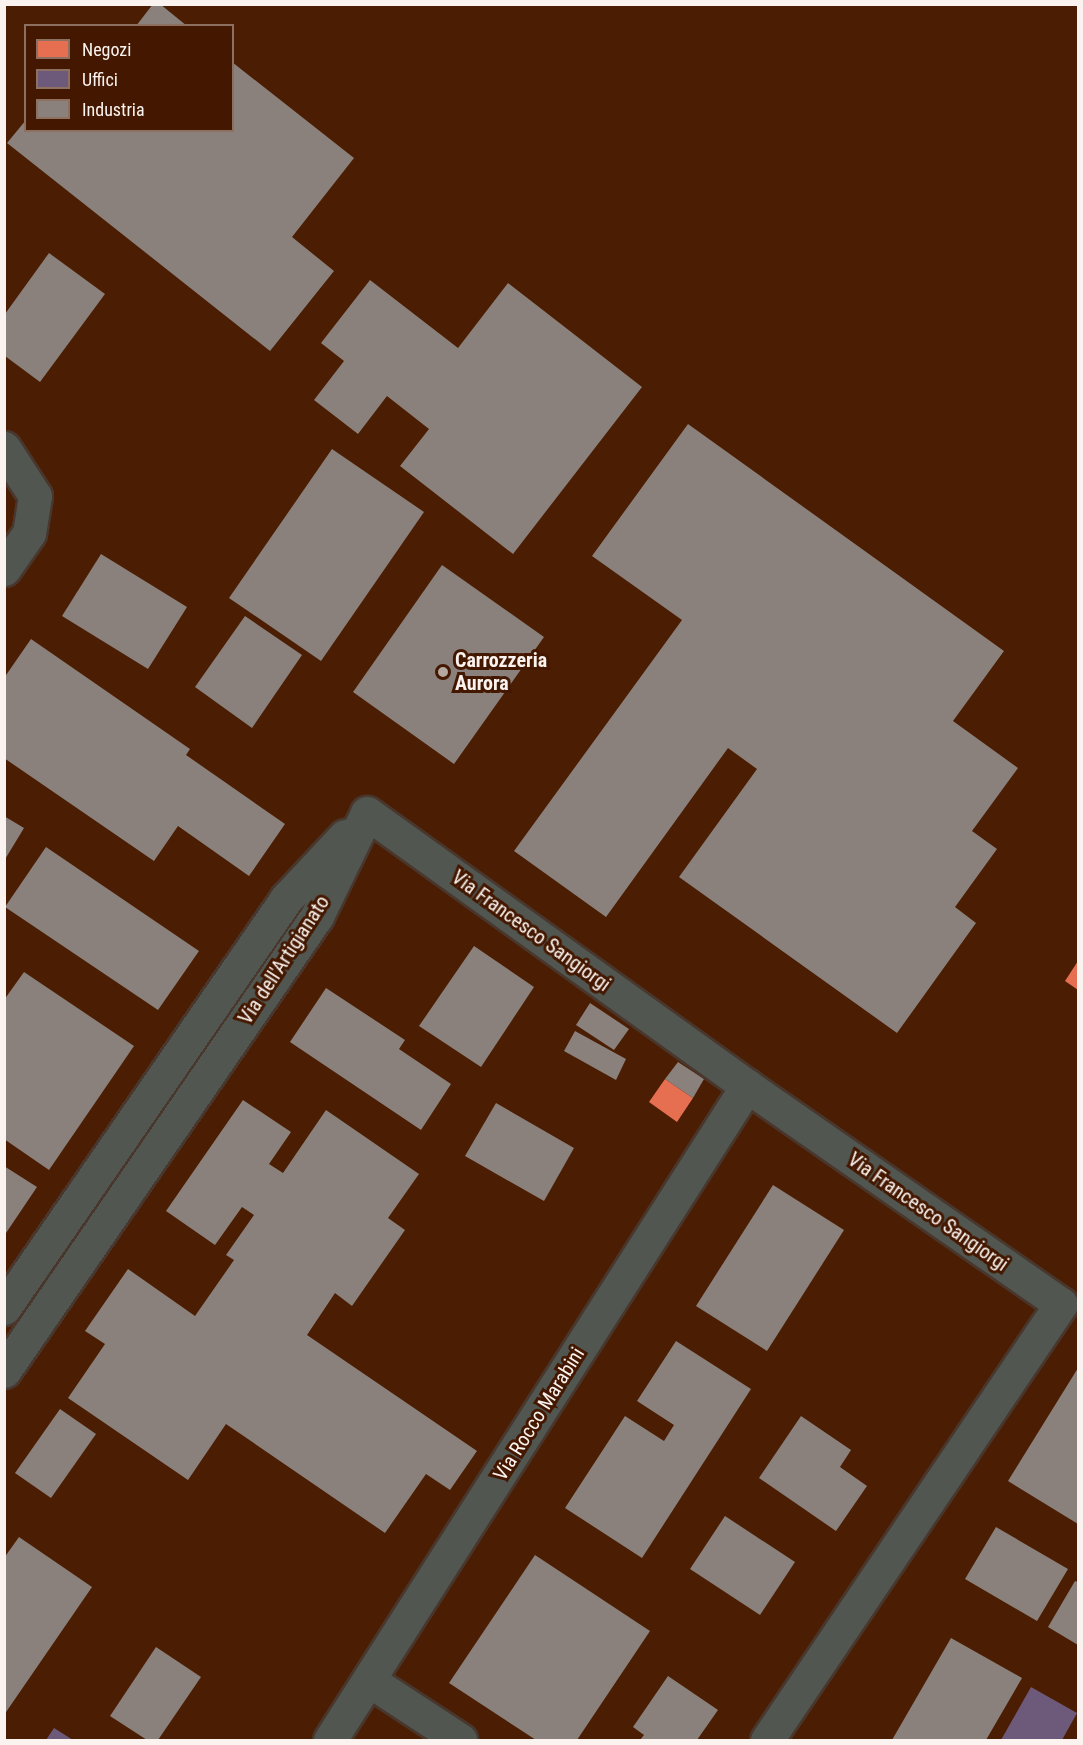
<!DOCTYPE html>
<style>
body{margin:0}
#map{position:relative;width:1083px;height:1745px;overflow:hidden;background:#351c0f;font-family:"Roboto Condensed",sans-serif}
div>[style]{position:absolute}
.built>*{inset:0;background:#4b1d02}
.shops>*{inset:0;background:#e76f51}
.offices>*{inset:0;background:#6d597a}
.industry>*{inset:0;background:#8a817c}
.roads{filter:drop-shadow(2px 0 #49372d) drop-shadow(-2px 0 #49372d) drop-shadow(0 2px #49372d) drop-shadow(0 -2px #49372d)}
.street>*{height:33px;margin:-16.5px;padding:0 16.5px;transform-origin:16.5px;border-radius:16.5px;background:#515650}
.dots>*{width:16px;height:16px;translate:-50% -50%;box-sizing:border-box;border:3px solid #441800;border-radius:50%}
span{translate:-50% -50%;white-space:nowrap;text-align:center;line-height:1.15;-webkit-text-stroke:6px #441800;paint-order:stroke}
.poi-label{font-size:20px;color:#faf3ef;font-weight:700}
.left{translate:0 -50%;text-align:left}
.street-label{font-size:20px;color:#faf3ef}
.frame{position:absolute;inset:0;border:6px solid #faf3ef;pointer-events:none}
.legend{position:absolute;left:24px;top:24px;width:210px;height:108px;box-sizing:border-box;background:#441800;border:2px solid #8d7060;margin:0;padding:8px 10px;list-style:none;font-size:18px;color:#faf3ef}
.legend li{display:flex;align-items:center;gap:12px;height:30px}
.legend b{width:30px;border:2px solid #8d7060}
</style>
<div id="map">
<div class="built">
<div style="clip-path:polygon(evenodd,5px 5px,1078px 5px,1078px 1740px,5px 1740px,5px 5px,26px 26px,232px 26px,232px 130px,26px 130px,26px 26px)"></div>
</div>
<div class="shops">
<div style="clip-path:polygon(1078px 961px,1078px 990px,1065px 981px)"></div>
<div style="clip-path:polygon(665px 1079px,693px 1098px,677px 1122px,649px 1102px)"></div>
</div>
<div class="offices">
<div style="clip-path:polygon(1031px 1687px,1077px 1713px,1062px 1740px,1001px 1740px)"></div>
<div style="clip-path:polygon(54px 1728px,73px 1740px,46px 1740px)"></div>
</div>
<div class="industry">
<div style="clip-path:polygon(153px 4px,160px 4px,187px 26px,136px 26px)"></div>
<div style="clip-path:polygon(232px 62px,354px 158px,292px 237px,334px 271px,270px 351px,7px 143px,26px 120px,26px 130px,232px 130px)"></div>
<div style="clip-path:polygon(49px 253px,105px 294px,40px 382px,5px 356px,5px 314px)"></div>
<div style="clip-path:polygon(370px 280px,458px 348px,508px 283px,642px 387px,513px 554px,400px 466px,429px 429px,387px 396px,358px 434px,314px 400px,344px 361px,321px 343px)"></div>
<div style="clip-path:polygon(688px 424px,1004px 651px,953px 721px,1018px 768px,972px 831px,997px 849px,955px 907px,976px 923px,897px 1033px,679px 877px,757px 769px,728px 748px,606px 917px,514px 851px,682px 620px,592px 556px)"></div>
<div style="clip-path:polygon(332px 449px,424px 512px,321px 661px,229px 598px)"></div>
<div style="clip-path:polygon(101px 554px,187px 607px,148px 669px,62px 616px)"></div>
<div style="clip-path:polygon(442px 565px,544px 637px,454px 764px,353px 692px)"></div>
<div style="clip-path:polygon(245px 616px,302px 655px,252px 728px,195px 687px)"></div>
<div style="clip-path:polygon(31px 639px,190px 749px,186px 755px,285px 824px,249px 876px,178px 826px,154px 861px,4px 758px,4px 678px)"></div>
<div style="clip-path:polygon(4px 816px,24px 828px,4px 861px)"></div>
<div style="clip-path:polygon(46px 847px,199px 951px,158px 1010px,5px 907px)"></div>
<div style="clip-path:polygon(474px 946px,534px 987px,481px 1067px,419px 1026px)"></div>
<div style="clip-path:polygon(24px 972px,134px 1046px,49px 1170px,4px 1139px,4px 1000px)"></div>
<div style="clip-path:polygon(326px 988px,405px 1040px,399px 1049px,451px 1084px,421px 1130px,290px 1042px)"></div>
<div style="clip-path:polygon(590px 1003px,629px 1029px,614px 1050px,576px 1025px)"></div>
<div style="clip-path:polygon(575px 1031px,626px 1059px,616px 1080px,564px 1051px)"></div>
<div style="clip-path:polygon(678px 1062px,704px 1079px,693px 1098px,665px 1079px)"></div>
<div style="clip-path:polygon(243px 1100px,291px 1132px,269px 1164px,283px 1173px,326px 1110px,419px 1174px,388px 1218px,405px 1230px,352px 1306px,335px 1293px,307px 1335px,477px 1451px,450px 1490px,426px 1474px,385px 1533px,226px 1424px,188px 1480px,68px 1398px,105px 1344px,85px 1331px,128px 1269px,195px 1316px,234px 1260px,226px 1255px,254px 1215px,242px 1207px,215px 1245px,166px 1211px)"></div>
<div style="clip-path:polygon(496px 1103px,574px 1148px,544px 1201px,465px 1156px)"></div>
<div style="clip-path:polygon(4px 1166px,37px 1187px,4px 1236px)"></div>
<div style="clip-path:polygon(773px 1185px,844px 1230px,767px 1351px,696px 1306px)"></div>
<div style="clip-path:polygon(676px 1341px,751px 1389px,642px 1558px,565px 1508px,625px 1416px,664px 1441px,674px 1425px,637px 1401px)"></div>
<div style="clip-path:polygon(1078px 1368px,1078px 1524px,1008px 1481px)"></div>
<div style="clip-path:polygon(60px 1409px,96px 1434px,51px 1498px,15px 1473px)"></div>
<div style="clip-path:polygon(801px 1416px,851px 1450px,840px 1467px,867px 1486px,836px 1531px,759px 1478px)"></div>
<div style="clip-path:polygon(725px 1516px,795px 1562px,760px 1615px,690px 1569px)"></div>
<div style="clip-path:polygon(996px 1527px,1068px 1569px,1037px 1621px,965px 1579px)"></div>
<div style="clip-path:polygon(19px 1537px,92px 1587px,4px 1715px,4px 1558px)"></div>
<div style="clip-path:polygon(535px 1555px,650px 1631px,577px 1740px,536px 1740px,449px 1683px)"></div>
<div style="clip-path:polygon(1075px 1581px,1078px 1582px,1078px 1645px,1048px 1627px)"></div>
<div style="clip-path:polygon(951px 1638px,1022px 1678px,986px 1740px,892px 1740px)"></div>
<div style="clip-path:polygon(156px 1647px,201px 1677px,158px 1740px,147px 1740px,110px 1716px)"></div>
<div style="clip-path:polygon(668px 1676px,718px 1710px,697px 1740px,640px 1740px,644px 1735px,633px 1727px)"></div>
</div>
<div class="roads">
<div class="street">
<div style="left:4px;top:448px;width:57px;rotate:57.1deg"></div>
<div style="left:35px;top:496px;width:37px;rotate:99deg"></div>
<div style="left:29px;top:533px;width:44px;rotate:124.8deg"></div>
<div style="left:367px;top:813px;width:468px;rotate:35.7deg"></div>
<div style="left:747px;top:1086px;width:382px;rotate:34.8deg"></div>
<div style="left:1061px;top:1304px;width:526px;rotate:123.99deg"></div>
<div style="left:4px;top:1308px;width:498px;rotate:-55.4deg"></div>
<div style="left:287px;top:898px;width:85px;rotate:-46.9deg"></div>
<div style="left:4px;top:1371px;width:552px;rotate:-55.48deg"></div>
<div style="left:317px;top:916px;width:114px;rotate:-64.1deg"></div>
<div style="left:370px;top:1681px;width:108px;rotate:33.2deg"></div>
<div style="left:330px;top:1740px;width:776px;rotate:-57.48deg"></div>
</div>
</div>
<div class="dots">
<div style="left:443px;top:672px;background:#b5a8a1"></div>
</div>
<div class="poi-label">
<span class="left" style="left:455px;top:672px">Carrozzeria<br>Aurora</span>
</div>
<div class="street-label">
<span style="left:531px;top:931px;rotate:36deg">Via Francesco Sangiorgi</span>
<span style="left:284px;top:960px;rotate:-57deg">Via dell'Artigianato</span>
<span style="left:928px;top:1212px;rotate:35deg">Via Francesco Sangiorgi</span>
<span style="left:539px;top:1414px;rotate:-58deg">Via Rocco Marabini</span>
</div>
<div class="frame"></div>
<ul class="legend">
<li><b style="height:16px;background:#e76f51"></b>Negozi</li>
<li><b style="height:16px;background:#6d597a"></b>Uffici</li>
<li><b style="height:16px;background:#8a817c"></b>Industria</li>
</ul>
</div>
